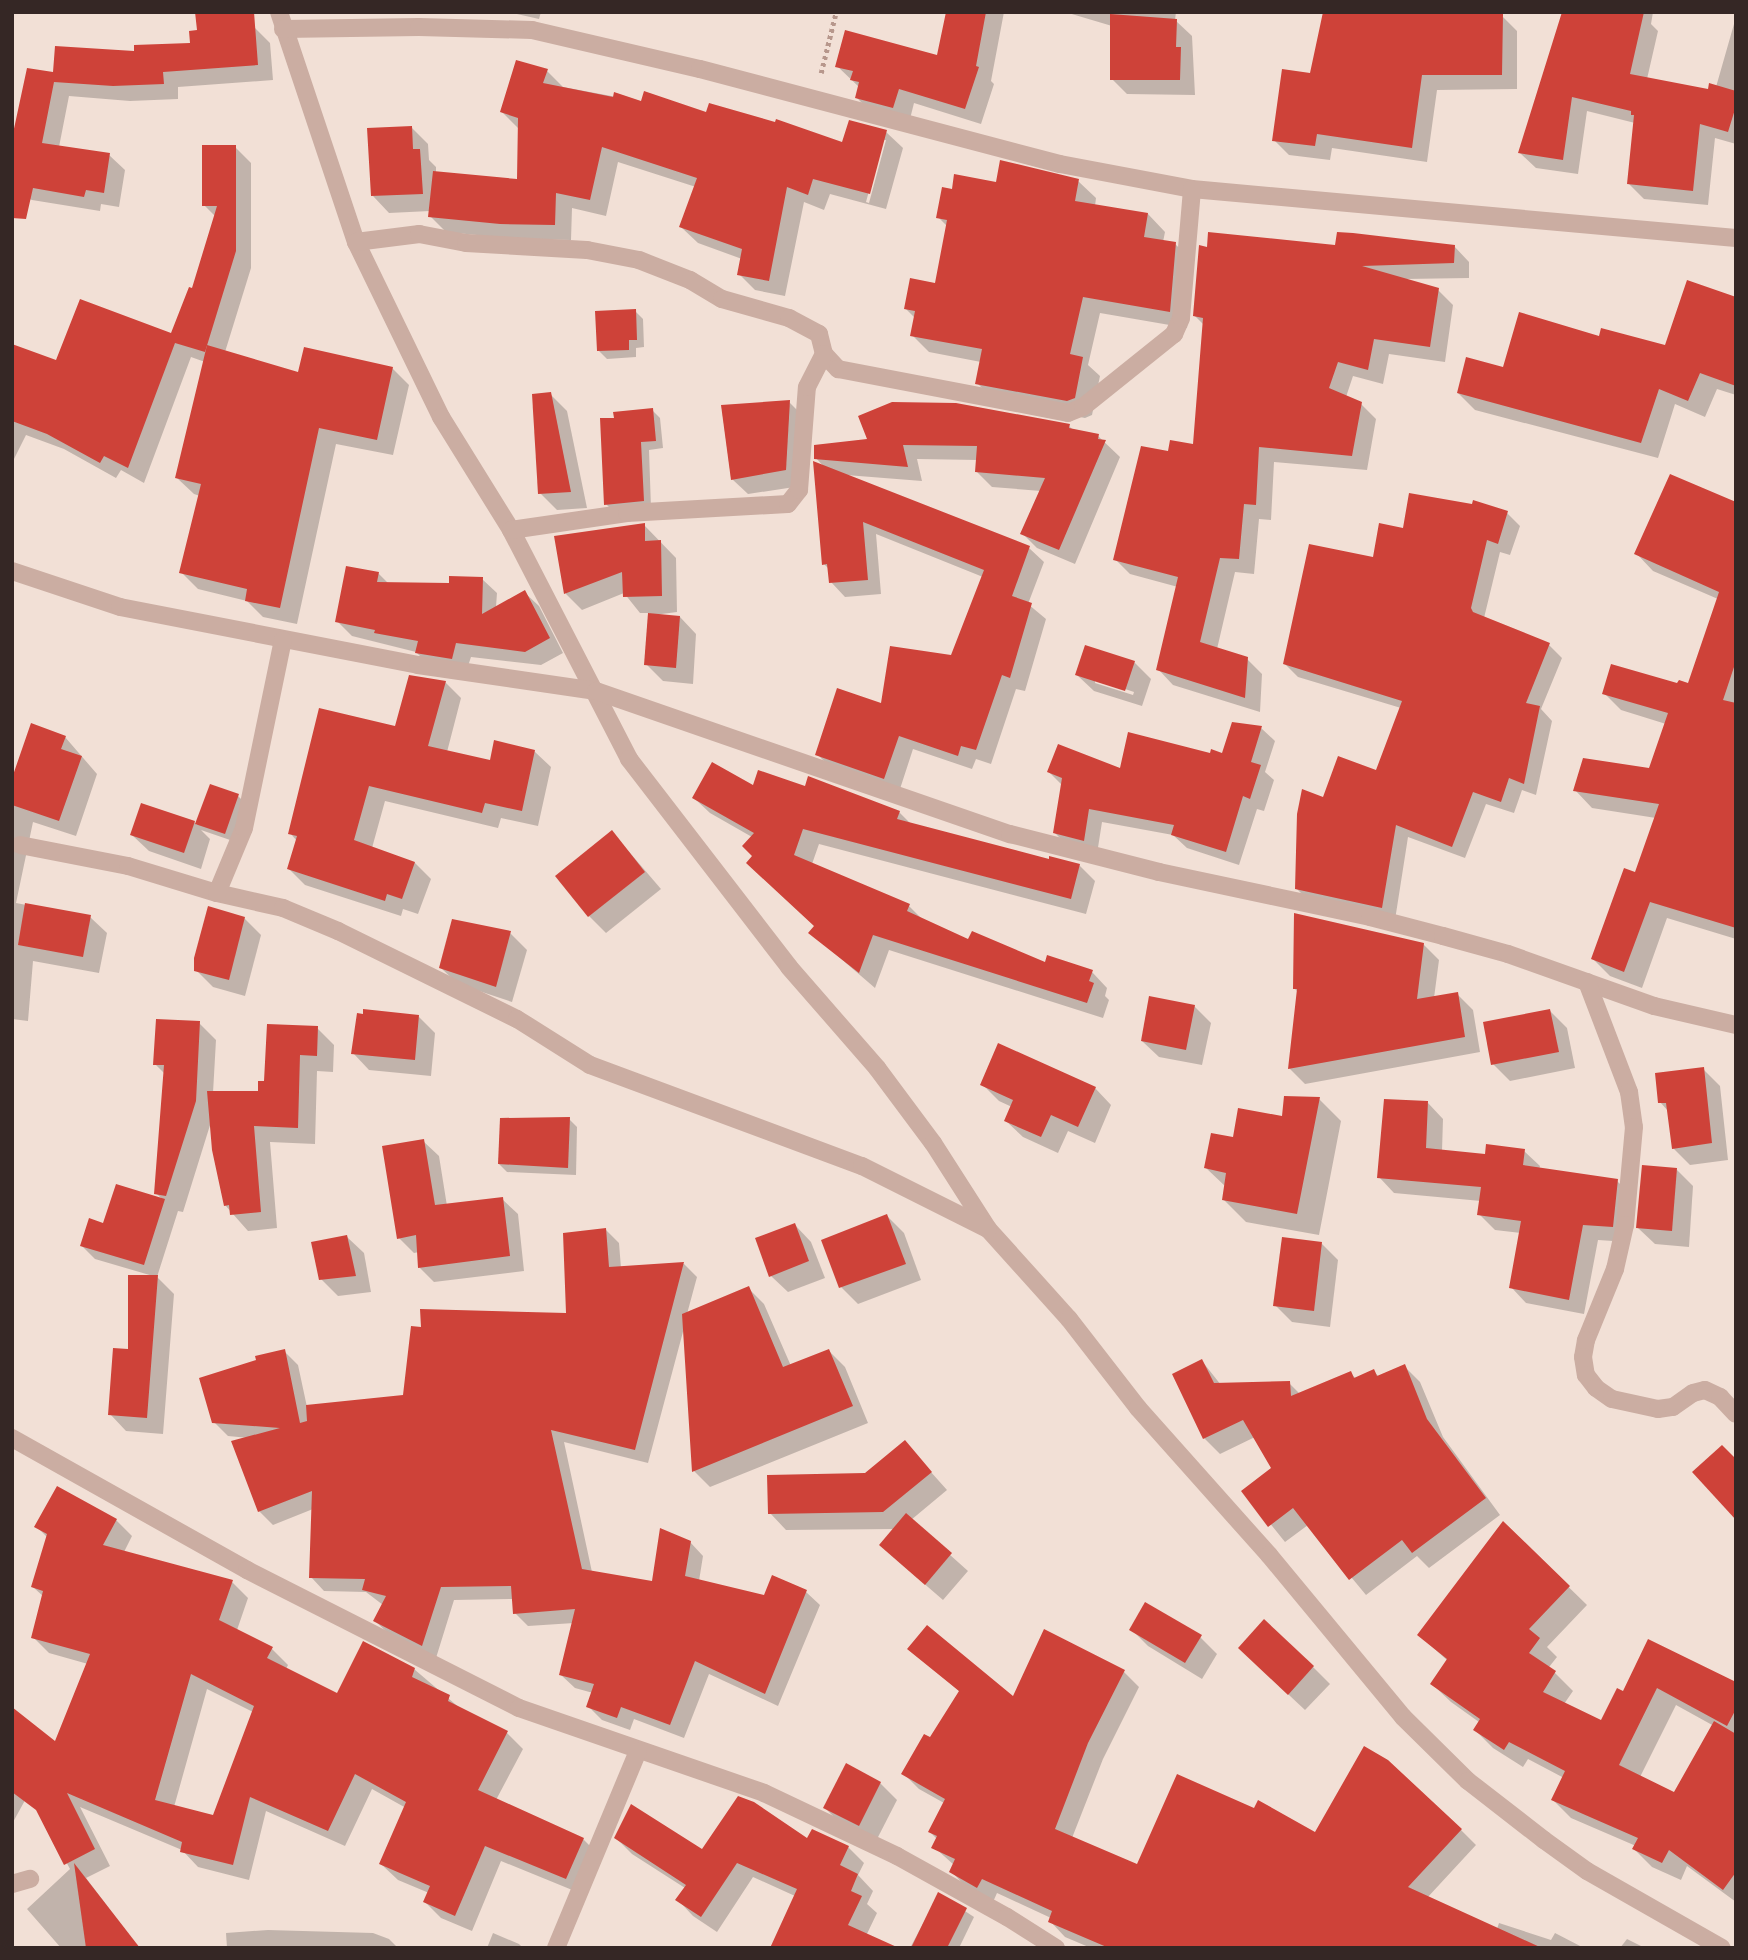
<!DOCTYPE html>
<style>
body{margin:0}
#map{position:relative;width:1748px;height:1960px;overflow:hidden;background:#f2e0d6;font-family:Helvetica,sans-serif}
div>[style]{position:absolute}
.shadow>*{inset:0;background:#0003}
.building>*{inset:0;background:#ce4239}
.path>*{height:4.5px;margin-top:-2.25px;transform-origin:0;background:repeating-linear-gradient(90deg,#b7978c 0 3.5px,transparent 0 7px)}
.minor>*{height:18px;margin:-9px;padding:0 9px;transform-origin:9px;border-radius:9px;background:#cbada2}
span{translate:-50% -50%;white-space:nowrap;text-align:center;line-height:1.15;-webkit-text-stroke:6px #faebe3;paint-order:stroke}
.frame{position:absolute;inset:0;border:14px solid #352725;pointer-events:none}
</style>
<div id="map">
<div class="shadow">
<div style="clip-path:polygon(508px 12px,541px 12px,539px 19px)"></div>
<div style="clip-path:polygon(948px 12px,1004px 12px,991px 81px,994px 84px,981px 124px,914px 103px,909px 123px,872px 113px,856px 97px,859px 87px,837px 66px,939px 58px)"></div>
<div style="clip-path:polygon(1065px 12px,1176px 12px,1175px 20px,1192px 36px,1195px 95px,1127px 94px,1112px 79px,1112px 26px)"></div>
<div style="clip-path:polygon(1325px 12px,1502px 16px,1517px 31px,1517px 89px,1437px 90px,1427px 162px,1332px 148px,1330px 160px,1289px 155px,1274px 140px,1312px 75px)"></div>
<div style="clip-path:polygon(1595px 12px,1653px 12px,1651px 24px,1658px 31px,1647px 79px,1709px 91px,1716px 87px,1736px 17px,1736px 144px,1715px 138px,1708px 205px,1644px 199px,1629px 184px,1635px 123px,1587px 111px,1578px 174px,1536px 168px,1520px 153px)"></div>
<div style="clip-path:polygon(255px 28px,270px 43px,273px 80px,178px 87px,178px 99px,130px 101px,69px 96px,59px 147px,109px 155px,125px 170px,119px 207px,101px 204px,100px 211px,32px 200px,12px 192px,55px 75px)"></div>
<div style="clip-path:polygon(evenodd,547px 71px,563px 87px,708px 114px,844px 145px,886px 132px,903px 148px,886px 209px,830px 194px,824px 210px,804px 202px,785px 296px,755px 290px,739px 274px,742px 259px,698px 243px,681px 227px,696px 187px,618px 162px,606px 216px,572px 208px,571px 240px,518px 239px,446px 232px,430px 216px,430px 211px,389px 213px,373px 196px,411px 127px,428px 144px,429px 160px,436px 167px,436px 173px,519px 181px,518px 128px,502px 112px,547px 71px,883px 140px,886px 140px,869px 203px,866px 202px,883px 140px)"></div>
<div style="clip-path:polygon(235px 147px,251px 163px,251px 268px,225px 352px,299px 374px,392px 368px,409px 385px,393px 455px,336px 444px,297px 624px,263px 617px,247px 601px,198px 589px,181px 572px,200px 496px,194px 494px,177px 478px,205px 362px,191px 357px,144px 483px,121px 470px,116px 478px,64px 449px,26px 435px,12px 463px,12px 350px,57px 362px,172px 335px,193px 291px,216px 217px,204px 205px)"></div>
<div style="clip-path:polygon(1078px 181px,1096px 198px,1095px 206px,1148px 214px,1165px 232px,1163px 242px,1175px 244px,1193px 261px,1187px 328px,1100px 313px,1088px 365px,1100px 376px,1092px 415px,1085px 418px,994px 400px,977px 383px,981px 362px,929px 352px,912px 335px,915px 318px,906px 309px,937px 285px,947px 226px,938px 217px,953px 191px,998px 184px)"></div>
<div style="clip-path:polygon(1454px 246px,1469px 262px,1469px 278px,1405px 279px,1438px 290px,1453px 305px,1445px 362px,1389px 354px,1383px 384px,1353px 376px,1346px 397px,1361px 404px,1376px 419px,1367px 470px,1274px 462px,1271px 520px,1259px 519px,1254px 574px,1235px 572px,1217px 649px,1247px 659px,1262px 674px,1260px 712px,1173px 685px,1158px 669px,1178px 587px,1130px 574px,1115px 559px,1169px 453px,1195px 446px,1204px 325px,1194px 315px,1337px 247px)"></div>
<div style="clip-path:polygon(1736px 298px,1736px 395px,1717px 389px,1705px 417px,1675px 404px,1658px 458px,1475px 410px,1458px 393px,1505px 369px,1600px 338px,1666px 347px)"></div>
<div style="clip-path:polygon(635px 311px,643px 319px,644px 347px,636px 348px,636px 357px,607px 359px,599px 351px)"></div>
<div style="clip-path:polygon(550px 394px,567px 411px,587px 508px,557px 510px,540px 493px)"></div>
<div style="clip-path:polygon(789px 402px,805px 418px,801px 486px,748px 494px,732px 479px)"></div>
<div style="clip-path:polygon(652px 410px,660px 418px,663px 448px,649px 450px,651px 508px,614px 512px,606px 504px)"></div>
<div style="clip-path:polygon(1069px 426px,1074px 431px,1098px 436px,1120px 457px,1075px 564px,1037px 548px,1022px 533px,1041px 491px,992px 487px,977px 472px,977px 460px,917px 459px,922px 481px,846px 475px,1029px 548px,1044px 562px,1028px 604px,1046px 619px,1025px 691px,1016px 689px,991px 764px,976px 759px,972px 769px,913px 749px,899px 792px,832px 769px,817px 754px,952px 657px,983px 577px,876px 534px,881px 594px,845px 597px,831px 582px,830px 570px,824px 564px,825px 468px,816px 458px,816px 446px)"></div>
<div style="clip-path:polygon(1736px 504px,1736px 939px,1667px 918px,1642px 988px,1610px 976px,1593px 959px,1636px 875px,1656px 818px,1592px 808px,1575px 790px,1650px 770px,1666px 724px,1621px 710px,1604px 693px,1689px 685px,1718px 599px,1653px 571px,1636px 553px)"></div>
<div style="clip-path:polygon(1507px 513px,1520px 526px,1510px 555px,1500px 552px,1484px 618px,1549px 645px,1562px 658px,1541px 709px,1552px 721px,1536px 795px,1522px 790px,1514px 813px,1486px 804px,1465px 858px,1408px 837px,1395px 920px,1310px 902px,1297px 889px,1324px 799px,1377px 773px,1401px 708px,1298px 677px,1285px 664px,1374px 559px,1404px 530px)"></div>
<div style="clip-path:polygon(644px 525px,676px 558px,677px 612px,654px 615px,680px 617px,696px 634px,693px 684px,663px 681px,646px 664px,650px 613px,640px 613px,624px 593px,582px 610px,566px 594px,556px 537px)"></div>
<div style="clip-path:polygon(378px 573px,389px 584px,451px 585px,482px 579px,497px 593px,496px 607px,524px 592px,539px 606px,563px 653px,541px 665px,471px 657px,466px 672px,431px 667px,416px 652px,352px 636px,337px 621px)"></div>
<div style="clip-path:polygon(evenodd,1134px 662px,1151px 679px,1142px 706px,1094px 691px,1077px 675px,1134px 662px,1095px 679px,1134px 692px,1133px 695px,1095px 683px,1095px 679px)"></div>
<div style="clip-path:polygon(445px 682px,461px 698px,447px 752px,491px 762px,534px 751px,551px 767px,538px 826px,501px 818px,498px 828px,385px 801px,372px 848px,415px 863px,431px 879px,418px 914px,403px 909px,401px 916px,305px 885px,289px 869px,297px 841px,290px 833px)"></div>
<div style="clip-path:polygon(1261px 728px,1275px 741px,1265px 772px,1274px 780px,1264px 811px,1257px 809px,1239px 865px,1187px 848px,1173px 835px,1102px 822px,1097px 854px,1068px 846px,1055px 833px,1063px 786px,1049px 772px,1121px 770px,1223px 755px)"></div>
<div style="clip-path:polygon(65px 737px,97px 774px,76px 836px,33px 822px,16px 903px,90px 917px,107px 933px,99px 973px,33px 961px,28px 1021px,12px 1019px,12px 776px)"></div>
<div style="clip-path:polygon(211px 786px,238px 796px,246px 804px,233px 841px,201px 830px,210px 839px,201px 869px,149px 851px,132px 835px,194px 822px,197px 825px)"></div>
<div style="clip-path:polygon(754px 788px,806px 788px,899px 812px,911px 824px,1050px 861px,1079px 865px,1095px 881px,1086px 914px,819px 844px,812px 864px,909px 906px,923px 920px,969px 941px,1046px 964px,1092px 972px,1107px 988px,1105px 996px,1109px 1000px,1103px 1018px,889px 950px,875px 988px,811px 933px,816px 926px,754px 856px,752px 837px,710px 813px,694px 798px)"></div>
<div style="clip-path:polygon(612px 832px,661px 889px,606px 933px,589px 916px)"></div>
<div style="clip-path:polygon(244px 918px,261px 935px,245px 996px,213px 987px,196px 970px)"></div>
<div style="clip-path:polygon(454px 922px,510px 933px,527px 950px,512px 1002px,458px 984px,441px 968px)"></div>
<div style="clip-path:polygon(1423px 944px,1439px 960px,1434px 998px,1457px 994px,1473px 1010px,1480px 1052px,1305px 1084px,1289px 1068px,1298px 992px,1294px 988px)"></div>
<div style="clip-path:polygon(1194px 1006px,1211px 1023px,1202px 1065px,1159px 1057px,1142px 1041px)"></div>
<div style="clip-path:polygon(1550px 1011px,1567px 1028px,1575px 1068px,1510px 1081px,1493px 1064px)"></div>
<div style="clip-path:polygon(418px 1016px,435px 1033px,431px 1076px,369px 1070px,353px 1053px)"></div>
<div style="clip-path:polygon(199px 1023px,216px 1040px,213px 1093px,259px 1093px,317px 1028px,334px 1045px,333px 1072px,317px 1071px,315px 1144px,270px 1142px,277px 1228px,248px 1231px,225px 1205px,211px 1122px,183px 1212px,178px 1211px,157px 1277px,174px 1294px,163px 1434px,126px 1431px,110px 1414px,153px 1276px,95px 1259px,82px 1246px,105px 1225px,163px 1200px,156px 1193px,165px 1074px,155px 1064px)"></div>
<div style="clip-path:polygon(1703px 1069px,1720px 1086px,1728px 1160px,1690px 1165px,1673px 1148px,1669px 1112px,1660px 1102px)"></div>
<div style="clip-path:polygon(982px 1084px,1095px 1088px,1111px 1105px,1095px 1143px,1068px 1131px,1058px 1153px,1023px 1137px,1006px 1121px,1012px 1107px,999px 1101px)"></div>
<div style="clip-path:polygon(1319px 1099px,1341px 1121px,1319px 1235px,1246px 1222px,1223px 1199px,1226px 1187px,1206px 1168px,1234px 1139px,1284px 1119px)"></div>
<div style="clip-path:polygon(1428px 1103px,1443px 1119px,1442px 1151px,1487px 1155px,1524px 1151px,1540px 1166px,1539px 1170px,1617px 1181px,1633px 1197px,1628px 1242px,1598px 1240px,1584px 1314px,1526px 1303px,1511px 1287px,1521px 1233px,1495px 1230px,1479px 1214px,1481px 1201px,1394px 1193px,1379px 1177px)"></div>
<div style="clip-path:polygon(569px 1119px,577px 1127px,576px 1175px,507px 1172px,499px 1164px)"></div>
<div style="clip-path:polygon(423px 1141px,439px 1156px,447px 1206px,502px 1199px,518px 1214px,524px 1271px,434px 1282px,419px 1267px,419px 1252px,414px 1253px,399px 1238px)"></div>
<div style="clip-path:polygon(1676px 1169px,1693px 1186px,1689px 1247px,1655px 1244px,1638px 1228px)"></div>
<div style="clip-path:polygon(887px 1216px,904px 1233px,921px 1280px,858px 1304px,841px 1287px)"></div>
<div style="clip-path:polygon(795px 1225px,811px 1242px,825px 1278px,788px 1292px,771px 1276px)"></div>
<div style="clip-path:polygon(606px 1230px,619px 1243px,621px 1268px,684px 1264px,697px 1277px,687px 1314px,748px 1288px,764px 1304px,791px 1366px,829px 1351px,845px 1367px,868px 1423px,710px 1487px,694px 1471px,684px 1328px,648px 1463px,564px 1442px,592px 1572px,654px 1583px,690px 1542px,703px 1556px,699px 1581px,765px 1597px,773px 1577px,806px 1592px,820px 1605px,778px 1706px,709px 1674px,684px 1738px,634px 1719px,630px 1730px,602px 1720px,588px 1706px,593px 1693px,575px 1688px,561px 1675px,574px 1623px,528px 1626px,515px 1613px,514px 1599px,454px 1600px,436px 1658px,389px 1634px,375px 1621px,383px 1605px,366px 1592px,324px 1591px,311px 1577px,313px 1509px,273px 1525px,259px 1511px,249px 1438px,228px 1436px,214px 1422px,284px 1351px,298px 1365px,307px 1407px,405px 1397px,568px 1315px)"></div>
<div style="clip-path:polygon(347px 1237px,364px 1253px,371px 1292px,338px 1296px,321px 1279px)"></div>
<div style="clip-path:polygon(1321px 1243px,1338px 1260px,1330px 1327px,1292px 1322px,1275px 1305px)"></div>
<div style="clip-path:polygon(1202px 1361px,1221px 1385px,1289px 1383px,1300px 1394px,1351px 1373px,1356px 1379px,1374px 1371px,1379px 1377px,1404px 1366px,1420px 1382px,1443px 1437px,1500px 1515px,1429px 1568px,1417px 1556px,1366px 1595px,1308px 1525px,1285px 1542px,1244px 1491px,1273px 1469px,1255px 1437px,1220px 1454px,1204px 1438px)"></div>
<div style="clip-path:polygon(905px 1443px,947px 1490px,911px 1520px,968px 1571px,943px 1600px,898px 1561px,895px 1529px,786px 1530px,770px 1513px,866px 1475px)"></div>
<div style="clip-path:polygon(evenodd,116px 1520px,132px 1536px,124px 1552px,232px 1582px,248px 1598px,237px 1630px,272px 1649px,288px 1665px,286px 1669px,337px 1695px,414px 1669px,462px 1710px,507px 1733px,523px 1749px,496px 1800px,583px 1839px,599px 1855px,582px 1894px,501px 1861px,472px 1931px,441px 1918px,425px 1902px,429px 1893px,398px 1880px,381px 1864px,406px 1808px,372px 1789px,345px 1846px,266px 1811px,249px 1880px,198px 1867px,182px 1850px,80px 1807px,110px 1866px,86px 1878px,139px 1948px,61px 1948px,27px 1909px,70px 1869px,29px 1793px,12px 1824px,12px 1733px,56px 1744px,88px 1664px,49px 1653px,33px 1637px,44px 1597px,33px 1587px,48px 1538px,37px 1527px,116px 1520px,207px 1689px,253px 1712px,214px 1817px,174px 1807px,207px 1689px)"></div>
<div style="clip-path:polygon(evenodd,1503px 1523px,1587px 1605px,1547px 1647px,1557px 1657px,1549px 1667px,1573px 1691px,1564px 1704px,1602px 1723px,1623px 1693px,1648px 1642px,1736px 1685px,1736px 1902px,1687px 1866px,1681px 1880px,1652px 1867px,1634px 1849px,1636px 1846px,1571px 1818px,1553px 1800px,1564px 1778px,1528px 1759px,1523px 1767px,1493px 1748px,1475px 1730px,1479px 1722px,1451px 1702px,1432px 1684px,1448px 1661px,1419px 1635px,1503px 1523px,1676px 1705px,1714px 1726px,1675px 1795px,1640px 1777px,1676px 1705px)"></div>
<div style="clip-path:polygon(1131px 1629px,1200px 1637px,1217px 1654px,1202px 1679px,1148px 1646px)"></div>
<div style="clip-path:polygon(910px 1649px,1014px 1699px,1124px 1672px,1139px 1687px,1103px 1759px,1072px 1838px,1138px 1866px,1315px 1834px,1461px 1830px,1476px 1845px,1427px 1898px,1497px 1929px,1499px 1923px,1551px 1940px,1555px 1933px,1584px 1948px,1091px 1948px,1065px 1937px,1050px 1921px,1051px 1918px,997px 1893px,993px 1902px,966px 1887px,951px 1871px,954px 1865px,934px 1847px,937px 1839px,930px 1832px,944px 1803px,919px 1789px,904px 1774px,931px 1740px,960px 1692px)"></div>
<div style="clip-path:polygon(1257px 1665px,1313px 1667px,1330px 1684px,1305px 1710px)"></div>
<div style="clip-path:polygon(880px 1783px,897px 1800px,876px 1841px,842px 1825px,825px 1808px)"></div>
<div style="clip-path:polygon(616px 1838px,703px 1852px,808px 1841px,848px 1847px,864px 1863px,858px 1875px,873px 1891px,867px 1904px,877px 1913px,865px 1938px,795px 1896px,753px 1877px,717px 1932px,693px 1916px,678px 1900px,685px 1888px,632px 1854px)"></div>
<div style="clip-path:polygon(939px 1894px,974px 1917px,959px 1948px,910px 1948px)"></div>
<div style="clip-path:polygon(268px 1930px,373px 1933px,389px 1939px,398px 1948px,227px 1948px,226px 1933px)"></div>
<div style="clip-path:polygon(493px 1933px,519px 1944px,523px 1948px,487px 1948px)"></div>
<div style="clip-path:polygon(1627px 1939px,1645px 1948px,1620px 1948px)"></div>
</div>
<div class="building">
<div style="clip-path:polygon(195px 12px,254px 12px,258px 65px,163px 72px,164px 84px,113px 86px,54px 82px,42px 143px,110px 153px,104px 193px,86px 190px,84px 197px,33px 188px,26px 219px,12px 218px,12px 138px,27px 68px,53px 72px,55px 46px,134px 51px,134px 45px,190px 43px,189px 31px,197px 30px)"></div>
<div style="clip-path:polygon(946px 12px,986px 12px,976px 66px,979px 67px,965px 109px,899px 89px,893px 108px,855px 98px,859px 82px,850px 80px,853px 71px,835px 67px,845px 30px,937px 55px)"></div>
<div style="clip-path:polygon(1323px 12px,1503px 14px,1502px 75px,1422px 75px,1412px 148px,1317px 134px,1315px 146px,1272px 141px,1282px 69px,1310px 73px)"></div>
<div style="clip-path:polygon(1562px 12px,1644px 12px,1630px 74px,1708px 89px,1709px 83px,1736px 91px,1736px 106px,1728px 132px,1700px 124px,1693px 191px,1627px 184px,1634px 115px,1631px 115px,1631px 111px,1572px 97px,1563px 160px,1518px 153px)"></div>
<div style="clip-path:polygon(1110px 14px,1177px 19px,1176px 47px,1181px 47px,1180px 80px,1110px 80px)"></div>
<div style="clip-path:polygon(516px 60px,548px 69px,543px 83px,613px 97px,614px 92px,641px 101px,644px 91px,706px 112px,709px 103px,775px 122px,776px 119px,842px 142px,849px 120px,887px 130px,870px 194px,813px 179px,808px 195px,787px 187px,769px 281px,737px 275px,742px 249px,679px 227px,697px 178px,602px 147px,590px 200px,556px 193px,555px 225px,500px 224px,428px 217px,433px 171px,517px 179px,518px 118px,500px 112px)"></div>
<div style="clip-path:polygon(412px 126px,413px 149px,420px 149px,423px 194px,371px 196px,367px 128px)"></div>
<div style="clip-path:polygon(202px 145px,236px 145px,236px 251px,205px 352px,175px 343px,128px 468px,104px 456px,100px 463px,47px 434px,12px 421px,12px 344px,56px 360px,80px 299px,171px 333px,189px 287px,192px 288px,217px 206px,202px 206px)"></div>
<div style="clip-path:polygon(1000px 160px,1079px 179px,1075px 201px,1148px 213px,1144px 237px,1176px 242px,1170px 312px,1083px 297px,1070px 354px,1083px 357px,1075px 398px,1067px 401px,975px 384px,982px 349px,910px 336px,915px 311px,904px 309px,910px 278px,935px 283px,947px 220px,936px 218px,942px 187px,952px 189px,954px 174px,996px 182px)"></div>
<div style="clip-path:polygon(1208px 232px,1335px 245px,1337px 232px,1353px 233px,1455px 245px,1454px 263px,1362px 266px,1439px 288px,1430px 347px,1374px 339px,1368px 370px,1338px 362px,1329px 388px,1362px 402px,1352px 456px,1259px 447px,1256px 505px,1244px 504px,1239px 559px,1220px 558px,1200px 642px,1248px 657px,1245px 698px,1156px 670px,1178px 577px,1113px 560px,1141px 446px,1168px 451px,1170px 440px,1193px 444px,1203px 318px,1193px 316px,1199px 245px,1207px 247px)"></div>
<div style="clip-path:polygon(1687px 280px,1736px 297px,1736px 386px,1700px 373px,1688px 401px,1659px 389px,1641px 443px,1457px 393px,1466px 357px,1503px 367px,1519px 312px,1599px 336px,1601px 328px,1665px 345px)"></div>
<div style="clip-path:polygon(636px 309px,637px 340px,629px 340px,629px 350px,597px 351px,595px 311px)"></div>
<div style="clip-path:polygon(207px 345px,298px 372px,304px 347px,393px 367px,377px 440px,319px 428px,280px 608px,245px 601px,247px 589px,179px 573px,201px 484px,175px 478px)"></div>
<div style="clip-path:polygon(551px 392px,571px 492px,538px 494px,532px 394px)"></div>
<div style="clip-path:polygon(790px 400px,786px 470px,731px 480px,721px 405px)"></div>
<div style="clip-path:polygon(892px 402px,956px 403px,1070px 424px,1069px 428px,1099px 434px,1098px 439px,1106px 440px,1059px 550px,1020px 534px,1045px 478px,975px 472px,977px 446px,903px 445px,908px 467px,814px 459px,814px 445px,867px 439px,858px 416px)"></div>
<div style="clip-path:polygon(653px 408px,656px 441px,641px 442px,644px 501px,604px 505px,600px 418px,614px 418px,613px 412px)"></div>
<div style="clip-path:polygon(813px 461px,1030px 546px,1012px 596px,1032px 603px,1010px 678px,1002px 675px,976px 750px,961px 746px,958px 756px,899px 736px,884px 779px,815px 755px,837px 688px,881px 703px,890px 646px,951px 655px,984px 570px,863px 522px,868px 580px,829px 583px,827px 564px,822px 565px)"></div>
<div style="clip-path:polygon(1670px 474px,1736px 502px,1736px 661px,1723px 700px,1736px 703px,1736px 928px,1650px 902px,1624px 972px,1591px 959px,1624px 868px,1635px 872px,1659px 804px,1573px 791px,1583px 758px,1649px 768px,1668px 713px,1602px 694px,1611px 664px,1677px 683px,1679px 680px,1688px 683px,1719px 592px,1634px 554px)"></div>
<div style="clip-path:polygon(1409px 493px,1472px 504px,1473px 500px,1508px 511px,1498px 544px,1487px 540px,1471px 608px,1473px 612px,1550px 643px,1526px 703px,1540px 706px,1524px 784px,1509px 778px,1501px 802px,1473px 792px,1452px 847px,1396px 825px,1382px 908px,1295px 889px,1297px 814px,1302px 789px,1323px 797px,1338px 756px,1376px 770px,1402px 701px,1283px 664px,1309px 544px,1373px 557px,1379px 523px,1403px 528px)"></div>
<div style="clip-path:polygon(645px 523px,645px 541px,661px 540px,662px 596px,623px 597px,622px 572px,564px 594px,554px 536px)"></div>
<div style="clip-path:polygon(346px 566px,379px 572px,377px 582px,449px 583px,449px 576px,483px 577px,482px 614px,525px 590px,550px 638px,525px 652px,456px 643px,452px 659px,415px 653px,418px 641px,374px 633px,375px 630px,335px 622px)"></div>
<div style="clip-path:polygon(648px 613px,680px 616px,676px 668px,644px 665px)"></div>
<div style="clip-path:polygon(1085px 645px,1135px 661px,1125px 691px,1075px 675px)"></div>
<div style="clip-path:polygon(409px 675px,446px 681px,428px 746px,490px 760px,494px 740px,535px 750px,522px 811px,485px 803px,482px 813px,369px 786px,354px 840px,415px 862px,402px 899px,387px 894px,385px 901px,287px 869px,297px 836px,288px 834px,319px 708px,395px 726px)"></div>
<div style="clip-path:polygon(1232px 722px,1262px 726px,1251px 762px,1261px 765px,1250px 799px,1243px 796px,1226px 852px,1171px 835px,1174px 825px,1089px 809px,1084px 841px,1053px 833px,1062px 778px,1047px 772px,1058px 744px,1120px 768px,1128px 732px,1210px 753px,1211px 749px,1222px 753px)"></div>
<div style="clip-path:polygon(31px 723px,66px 736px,61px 749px,82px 756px,59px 821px,12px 805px,12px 778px)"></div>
<div style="clip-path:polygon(712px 762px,753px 785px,758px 770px,805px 786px,808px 776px,900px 811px,897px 819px,1049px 859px,1049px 856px,1080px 864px,1071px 899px,803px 829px,794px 855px,910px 904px,907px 911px,968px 939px,972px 931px,1045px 962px,1047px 955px,1093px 970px,1089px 981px,1094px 983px,1087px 1003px,873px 935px,859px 973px,808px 933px,814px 926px,746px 863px,752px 856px,742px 846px,754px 833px,692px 798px)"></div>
<div style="clip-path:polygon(210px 784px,239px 794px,225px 834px,195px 824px)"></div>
<div style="clip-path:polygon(141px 803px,195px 821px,184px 853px,130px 835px)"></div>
<div style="clip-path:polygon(612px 830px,645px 872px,588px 917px,555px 876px)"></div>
<div style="clip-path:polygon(25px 903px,91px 915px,83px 957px,18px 945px)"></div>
<div style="clip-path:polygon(208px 906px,245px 917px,229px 980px,194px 971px,194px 958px)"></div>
<div style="clip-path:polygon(1294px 913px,1424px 943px,1417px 999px,1458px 992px,1465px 1037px,1288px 1069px,1297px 989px,1293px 989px)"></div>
<div style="clip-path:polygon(452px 919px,511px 931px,496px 987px,439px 968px)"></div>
<div style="clip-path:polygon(1149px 996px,1195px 1005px,1186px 1050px,1141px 1041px)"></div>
<div style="clip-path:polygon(363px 1009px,419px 1015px,415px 1060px,351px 1054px,357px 1013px,363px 1014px)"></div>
<div style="clip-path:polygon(1550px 1009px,1559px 1052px,1491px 1065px,1483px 1022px)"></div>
<div style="clip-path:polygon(156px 1019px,200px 1021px,196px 1101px,166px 1196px,154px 1194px,164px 1065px,153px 1065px)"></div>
<div style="clip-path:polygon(267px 1024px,318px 1026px,317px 1056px,300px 1055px,298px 1128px,254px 1126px,261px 1212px,230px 1215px,229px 1205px,224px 1206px,212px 1150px,207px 1091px,258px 1091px,258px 1081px,264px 1081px)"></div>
<div style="clip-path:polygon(998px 1043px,1096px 1087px,1078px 1127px,1051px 1115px,1041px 1137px,1004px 1121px,1013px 1100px,980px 1085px)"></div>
<div style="clip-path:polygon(1704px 1067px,1712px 1143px,1672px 1149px,1666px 1103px,1658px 1103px,1655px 1073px)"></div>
<div style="clip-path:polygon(1284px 1096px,1320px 1097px,1297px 1214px,1222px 1200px,1226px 1173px,1204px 1168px,1211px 1133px,1233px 1137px,1238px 1108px,1282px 1116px)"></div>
<div style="clip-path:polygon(1384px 1099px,1428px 1101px,1426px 1148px,1485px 1154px,1486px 1144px,1525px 1149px,1523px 1165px,1618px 1179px,1613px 1227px,1583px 1225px,1569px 1300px,1509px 1288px,1521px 1221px,1477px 1215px,1481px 1187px,1377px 1178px)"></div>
<div style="clip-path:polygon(570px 1117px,568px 1168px,498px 1164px,500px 1118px)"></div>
<div style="clip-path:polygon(424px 1139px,435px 1205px,503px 1197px,510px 1256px,418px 1268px,416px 1235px,397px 1239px,382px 1146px)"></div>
<div style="clip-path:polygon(1642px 1165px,1677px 1168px,1672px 1231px,1636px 1228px)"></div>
<div style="clip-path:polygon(116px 1184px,165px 1199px,144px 1265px,80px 1246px,89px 1218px,103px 1223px)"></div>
<div style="clip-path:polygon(887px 1214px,906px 1264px,839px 1288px,821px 1240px)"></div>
<div style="clip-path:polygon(795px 1223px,809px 1261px,769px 1277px,755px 1238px)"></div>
<div style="clip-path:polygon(606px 1228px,609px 1267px,684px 1262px,635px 1450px,551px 1430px,582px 1569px,652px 1581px,660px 1528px,691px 1541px,685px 1576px,764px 1595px,772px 1575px,807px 1590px,765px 1694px,695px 1661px,670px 1725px,621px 1707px,617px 1718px,586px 1707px,594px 1684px,559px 1675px,575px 1609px,513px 1614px,511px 1586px,441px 1587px,422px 1646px,373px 1621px,386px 1596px,362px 1590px,365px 1579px,309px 1578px,312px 1491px,258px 1512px,231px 1441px,280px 1428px,212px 1423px,199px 1378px,256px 1360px,255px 1356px,285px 1349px,300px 1423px,307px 1421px,306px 1405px,403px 1395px,411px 1326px,421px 1327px,420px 1309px,566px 1313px,563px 1233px)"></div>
<div style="clip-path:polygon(347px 1235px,356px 1276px,319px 1280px,311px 1242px)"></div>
<div style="clip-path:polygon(1282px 1237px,1322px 1242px,1314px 1311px,1273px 1306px)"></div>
<div style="clip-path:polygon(128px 1275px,158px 1275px,147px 1418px,108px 1415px,113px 1348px,128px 1349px)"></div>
<div style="clip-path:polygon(749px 1286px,783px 1367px,829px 1349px,853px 1406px,692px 1472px,682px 1314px)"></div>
<div style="clip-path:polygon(1202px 1359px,1214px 1383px,1290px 1381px,1291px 1396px,1351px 1371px,1354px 1378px,1374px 1369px,1377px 1376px,1405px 1364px,1427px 1419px,1486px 1498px,1412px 1553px,1402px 1540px,1349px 1580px,1293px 1508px,1268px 1527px,1241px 1491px,1271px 1468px,1243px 1420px,1203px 1439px,1172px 1374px)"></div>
<div style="clip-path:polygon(905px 1440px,932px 1472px,883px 1512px,768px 1514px,767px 1475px,865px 1473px)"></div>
<div style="clip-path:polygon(1722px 1445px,1736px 1459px,1736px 1520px,1692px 1472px)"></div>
<div style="clip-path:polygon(evenodd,57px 1486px,117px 1519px,103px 1545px,233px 1580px,219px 1620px,273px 1647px,267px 1658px,337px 1693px,363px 1641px,415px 1668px,412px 1677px,450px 1695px,448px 1701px,508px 1731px,478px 1790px,584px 1838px,566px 1879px,485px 1846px,455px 1916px,423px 1902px,430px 1886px,379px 1864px,406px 1802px,355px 1774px,328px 1831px,250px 1797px,233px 1865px,180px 1852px,182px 1842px,67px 1793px,95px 1849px,64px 1865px,36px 1810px,12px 1792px,12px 1707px,55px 1741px,90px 1654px,31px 1638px,43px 1591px,31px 1587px,47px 1534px,34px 1527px,57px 1486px,191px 1674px,254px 1706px,213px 1815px,155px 1800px,191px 1674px)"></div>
<div style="clip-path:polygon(906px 1513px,952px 1553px,925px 1585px,879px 1545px)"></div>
<div style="clip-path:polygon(1503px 1521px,1570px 1586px,1529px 1629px,1540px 1638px,1529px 1653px,1556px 1671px,1543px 1692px,1601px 1720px,1617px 1688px,1623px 1691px,1648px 1639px,1736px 1682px,1736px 1709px,1727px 1726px,1657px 1688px,1619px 1765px,1674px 1792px,1714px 1721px,1736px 1734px,1736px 1872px,1723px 1890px,1669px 1850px,1662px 1863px,1632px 1849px,1638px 1838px,1551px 1800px,1565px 1771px,1509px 1742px,1504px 1750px,1473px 1730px,1480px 1719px,1430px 1684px,1447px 1659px,1417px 1635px)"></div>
<div style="clip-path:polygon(1145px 1602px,1202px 1635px,1185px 1663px,1129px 1630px)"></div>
<div style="clip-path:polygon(1264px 1619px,1314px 1666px,1288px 1695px,1238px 1648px)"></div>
<div style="clip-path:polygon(927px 1625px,1013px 1696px,1044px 1629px,1125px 1670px,1088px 1743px,1055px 1829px,1137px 1864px,1177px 1774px,1254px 1808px,1258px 1800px,1315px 1832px,1364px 1746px,1388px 1760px,1462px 1829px,1408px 1887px,1542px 1948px,1109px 1948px,1048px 1922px,1052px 1911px,982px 1879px,977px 1888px,949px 1872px,955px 1859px,931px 1848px,937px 1836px,928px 1832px,945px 1799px,901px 1774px,924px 1734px,930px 1737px,959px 1691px,907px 1649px)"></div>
<div style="clip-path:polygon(846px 1763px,881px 1782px,859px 1826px,823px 1808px)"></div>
<div style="clip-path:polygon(738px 1796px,754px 1802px,807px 1838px,812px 1829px,849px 1846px,840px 1865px,858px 1874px,851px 1891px,862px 1896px,848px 1925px,899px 1948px,770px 1948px,797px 1889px,737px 1863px,701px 1917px,675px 1900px,686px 1885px,614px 1838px,631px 1804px,702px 1849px)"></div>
<div style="clip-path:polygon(74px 1863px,140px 1948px,86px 1948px)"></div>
<div style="clip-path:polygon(938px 1892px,967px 1908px,947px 1948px,911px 1948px)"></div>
</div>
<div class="path">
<div style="left:821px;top:73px;width:63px;rotate:-76.2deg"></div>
</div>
<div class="minor">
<div style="left:279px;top:12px;width:243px;rotate:71.5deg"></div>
<div style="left:356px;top:242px;width:195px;rotate:64.1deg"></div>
<div style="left:441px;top:417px;width:133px;rotate:58.2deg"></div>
<div style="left:511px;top:530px;width:258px;rotate:62.7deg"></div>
<div style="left:629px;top:759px;width:262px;rotate:52.4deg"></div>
<div style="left:789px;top:967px;width:134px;rotate:48.9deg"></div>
<div style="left:877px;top:1068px;width:94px;rotate:53.3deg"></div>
<div style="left:933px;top:1143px;width:102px;rotate:57.4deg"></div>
<div style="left:988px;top:1229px;width:121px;rotate:48deg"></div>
<div style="left:1069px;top:1319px;width:113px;rotate:52.2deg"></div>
<div style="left:1138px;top:1408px;width:197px;rotate:48.3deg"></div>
<div style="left:1269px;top:1555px;width:210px;rotate:50.4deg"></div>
<div style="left:1403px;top:1717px;width:91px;rotate:44.6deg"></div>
<div style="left:1468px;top:1781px;width:96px;rotate:37.8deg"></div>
<div style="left:1544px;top:1840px;width:53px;rotate:35.8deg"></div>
<div style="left:1587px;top:1871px;width:155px;rotate:29.7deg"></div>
<div style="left:283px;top:29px;width:136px;rotate:-0.8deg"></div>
<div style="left:419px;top:27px;width:113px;rotate:1.5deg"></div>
<div style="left:532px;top:30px;width:172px;rotate:13.1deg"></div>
<div style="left:700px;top:69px;width:372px;rotate:14.8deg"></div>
<div style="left:1060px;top:164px;width:134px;rotate:10.7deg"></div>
<div style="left:1192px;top:189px;width:546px;rotate:5.15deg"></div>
<div style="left:356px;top:242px;width:64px;rotate:-7.2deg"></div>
<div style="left:419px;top:234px;width:48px;rotate:10.8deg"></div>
<div style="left:466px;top:243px;width:121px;rotate:3.3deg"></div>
<div style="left:587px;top:250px;width:53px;rotate:10.9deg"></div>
<div style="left:639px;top:260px;width:55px;rotate:21.4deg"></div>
<div style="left:690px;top:280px;width:37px;rotate:31deg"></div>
<div style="left:722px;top:299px;width:70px;rotate:15.8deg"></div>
<div style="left:789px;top:318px;width:34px;rotate:28deg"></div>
<div style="left:819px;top:334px;width:21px;rotate:76deg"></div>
<div style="left:824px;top:354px;width:21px;rotate:47deg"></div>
<div style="left:838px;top:369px;width:234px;rotate:10.8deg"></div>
<div style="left:1068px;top:413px;width:16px;rotate:-22deg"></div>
<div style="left:1083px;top:407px;width:117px;rotate:-38.7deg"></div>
<div style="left:1174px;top:334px;width:17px;rotate:-66deg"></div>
<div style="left:1181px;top:318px;width:129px;rotate:-85.1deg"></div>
<div style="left:511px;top:530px;width:117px;rotate:-8.3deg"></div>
<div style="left:627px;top:513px;width:161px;rotate:-3.2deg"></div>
<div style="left:788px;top:504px;width:18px;rotate:-52deg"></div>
<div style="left:799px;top:490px;width:103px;rotate:-85.6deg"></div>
<div style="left:807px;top:387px;width:37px;rotate:-63deg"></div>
<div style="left:12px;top:571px;width:114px;rotate:18.4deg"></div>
<div style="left:120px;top:607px;width:304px;rotate:11deg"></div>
<div style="left:418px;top:665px;width:180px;rotate:8.3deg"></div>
<div style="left:596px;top:691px;width:438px;rotate:19.1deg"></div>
<div style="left:1010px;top:834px;width:154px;rotate:14.3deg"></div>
<div style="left:1159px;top:872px;width:216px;rotate:12deg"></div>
<div style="left:1370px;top:917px;width:75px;rotate:14.6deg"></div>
<div style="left:1443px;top:936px;width:67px;rotate:15.5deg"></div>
<div style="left:1508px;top:954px;width:155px;rotate:19.6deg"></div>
<div style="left:1654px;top:1006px;width:84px;rotate:13deg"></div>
<div style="left:20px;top:845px;width:110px;rotate:11deg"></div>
<div style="left:128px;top:866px;width:93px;rotate:16.9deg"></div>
<div style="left:217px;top:893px;width:68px;rotate:12.8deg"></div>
<div style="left:283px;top:908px;width:60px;rotate:22.7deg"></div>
<div style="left:338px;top:931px;width:199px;rotate:26.2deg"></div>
<div style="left:517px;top:1019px;width:86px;rotate:32.2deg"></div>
<div style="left:590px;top:1065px;width:290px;rotate:20.4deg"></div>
<div style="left:862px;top:1166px;width:141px;rotate:26.6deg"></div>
<div style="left:217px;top:893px;width:70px;rotate:-67.4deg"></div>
<div style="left:244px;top:828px;width:192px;rotate:-78.3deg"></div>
<div style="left:1587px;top:982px;width:118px;rotate:69.1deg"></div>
<div style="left:1629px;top:1092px;width:35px;rotate:82deg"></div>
<div style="left:1634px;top:1127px;width:98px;rotate:95.2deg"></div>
<div style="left:1625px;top:1225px;width:45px;rotate:102.8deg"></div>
<div style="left:1615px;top:1269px;width:77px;rotate:112.2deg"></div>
<div style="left:1586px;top:1340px;width:17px;rotate:100deg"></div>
<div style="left:1583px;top:1357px;width:18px;rotate:81deg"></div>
<div style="left:1586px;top:1375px;width:16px;rotate:52deg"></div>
<div style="left:1596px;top:1388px;width:19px;rotate:35deg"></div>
<div style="left:1612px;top:1399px;width:47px;rotate:12.3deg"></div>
<div style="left:1658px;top:1409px;width:15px;rotate:-8deg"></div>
<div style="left:1673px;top:1407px;width:24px;rotate:-35deg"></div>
<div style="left:1693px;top:1393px;width:12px;rotate:-14deg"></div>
<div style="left:1705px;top:1390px;width:17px;rotate:25deg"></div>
<div style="left:1720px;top:1397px;width:23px;rotate:47deg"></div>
<div style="left:12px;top:1438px;width:270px;rotate:29.3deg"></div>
<div style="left:247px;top:1570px;width:305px;rotate:26.9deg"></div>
<div style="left:519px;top:1708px;width:259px;rotate:19.1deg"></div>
<div style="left:764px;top:1793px;width:147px;rotate:25.3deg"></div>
<div style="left:897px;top:1856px;width:126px;rotate:29deg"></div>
<div style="left:1007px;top:1917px;width:58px;rotate:32.3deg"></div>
<div style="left:12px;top:1884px;width:19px;rotate:-16deg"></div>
<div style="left:556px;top:1948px;width:213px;rotate:-67.4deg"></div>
</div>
<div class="frame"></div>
</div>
